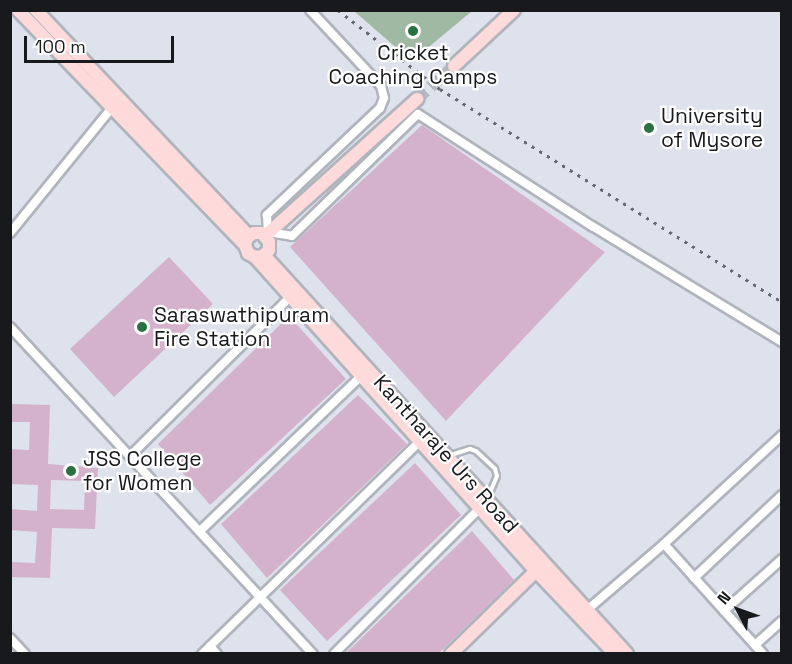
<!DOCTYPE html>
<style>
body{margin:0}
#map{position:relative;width:792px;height:664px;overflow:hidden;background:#dde2ec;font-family:"Space Grotesk",sans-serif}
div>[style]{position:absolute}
.green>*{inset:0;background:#9fb9a2}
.building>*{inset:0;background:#d5b2cc}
.secondary-tunnel>*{height:12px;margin-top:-6px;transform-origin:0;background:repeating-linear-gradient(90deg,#b6bac3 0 12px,transparent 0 18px)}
.roads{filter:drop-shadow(2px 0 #b0b4bd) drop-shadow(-2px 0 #b0b4bd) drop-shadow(0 2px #b0b4bd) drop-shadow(0 -2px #b0b4bd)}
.lane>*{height:4px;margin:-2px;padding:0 2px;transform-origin:2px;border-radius:2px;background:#fff}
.street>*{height:8px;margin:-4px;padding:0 4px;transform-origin:4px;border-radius:4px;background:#fff}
.secondary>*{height:12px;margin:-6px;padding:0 6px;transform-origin:6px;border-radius:6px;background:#fedada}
.rail>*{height:3px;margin-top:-1.5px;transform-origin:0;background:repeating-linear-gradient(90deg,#66686f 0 3px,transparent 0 9px)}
.dots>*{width:16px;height:16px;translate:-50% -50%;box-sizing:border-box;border:3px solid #fff;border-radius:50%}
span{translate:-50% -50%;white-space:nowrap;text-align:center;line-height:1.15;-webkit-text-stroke:4.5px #fff;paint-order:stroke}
.poi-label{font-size:21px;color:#18191d}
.left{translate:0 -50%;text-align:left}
.street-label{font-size:21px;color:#18191d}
.frame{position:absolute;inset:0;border:12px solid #18191d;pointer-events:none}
.north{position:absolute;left:708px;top:580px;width:60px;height:60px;-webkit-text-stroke:4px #fff;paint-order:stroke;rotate:311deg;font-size:16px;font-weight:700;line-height:24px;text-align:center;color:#18191d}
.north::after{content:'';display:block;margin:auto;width:21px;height:27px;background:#18191d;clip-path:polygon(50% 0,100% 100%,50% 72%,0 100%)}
.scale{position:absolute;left:24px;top:36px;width:150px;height:27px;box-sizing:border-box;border:3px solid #18191d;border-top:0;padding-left:8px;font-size:18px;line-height:21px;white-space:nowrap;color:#18191d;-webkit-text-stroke:4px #fff;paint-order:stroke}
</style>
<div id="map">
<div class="green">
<div style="clip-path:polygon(354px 11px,472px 11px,424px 51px,400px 51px)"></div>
</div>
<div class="building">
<div style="clip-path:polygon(422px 125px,605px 252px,446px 421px,290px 247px)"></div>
<div style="clip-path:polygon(169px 257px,213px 304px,114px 397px,70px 349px)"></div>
<div style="clip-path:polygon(289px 316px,346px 379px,210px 505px,158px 444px)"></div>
<div style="clip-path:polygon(358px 395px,407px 444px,267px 578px,221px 524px)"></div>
<div style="clip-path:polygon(evenodd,10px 404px,50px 405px,48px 464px,98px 468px,95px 529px,52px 528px,50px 578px,10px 577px,10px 562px,35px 563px,37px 532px,10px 530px,10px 509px,37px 511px,38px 485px,10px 484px,10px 449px,29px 450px,30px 422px,10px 422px,10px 404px,51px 480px,85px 481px,84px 510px,50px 509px,51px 480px)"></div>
<div style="clip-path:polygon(415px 463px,461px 515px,327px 641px,280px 590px)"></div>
<div style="clip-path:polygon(472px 531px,514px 580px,438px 654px,345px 654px)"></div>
</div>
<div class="secondary-tunnel">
<div style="left:417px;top:99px;width:50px;rotate:-41.7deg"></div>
</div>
<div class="roads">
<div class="lane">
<div style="left:451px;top:455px;width:20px;rotate:-18deg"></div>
<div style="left:470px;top:449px;width:6px;rotate:18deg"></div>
<div style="left:476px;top:451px;width:26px;rotate:43deg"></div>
<div style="left:495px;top:469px;width:7px;rotate:74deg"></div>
<div style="left:497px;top:476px;width:23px;rotate:113deg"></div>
</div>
<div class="street">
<div style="left:310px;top:10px;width:104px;rotate:46.9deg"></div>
<div style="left:381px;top:86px;width:12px;rotate:76deg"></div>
<div style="left:384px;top:98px;width:11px;rotate:112deg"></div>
<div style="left:380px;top:108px;width:156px;rotate:136.6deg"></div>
<div style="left:267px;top:215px;width:17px;rotate:87deg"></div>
<div style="left:268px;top:232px;width:24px;rotate:9deg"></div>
<div style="left:292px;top:236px;width:175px;rotate:-44.1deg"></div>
<div style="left:418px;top:114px;width:207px;rotate:32.8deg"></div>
<div style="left:592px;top:226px;width:223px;rotate:31.4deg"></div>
<div style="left:10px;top:233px;width:165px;rotate:-50.9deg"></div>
<div style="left:10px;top:327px;width:446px;rotate:47.2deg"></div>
<div style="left:130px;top:456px;width:224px;rotate:-44.8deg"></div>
<div style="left:200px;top:531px;width:222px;rotate:-43.9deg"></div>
<div style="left:664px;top:544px;width:148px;rotate:48deg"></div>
<div style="left:694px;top:578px;width:121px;rotate:-43.3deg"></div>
<div style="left:587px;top:610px;width:101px;rotate:-40.6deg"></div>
<div style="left:664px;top:544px;width:161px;rotate:-42.7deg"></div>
<div style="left:724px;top:611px;width:78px;rotate:-41.9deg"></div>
<div style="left:10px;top:638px;width:22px;rotate:47deg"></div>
<div style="left:755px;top:645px;width:36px;rotate:-42deg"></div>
<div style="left:210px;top:646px;width:11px;rotate:49deg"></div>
<div style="left:202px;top:654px;width:309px;rotate:-44.3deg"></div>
<div style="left:334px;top:654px;width:206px;rotate:-45deg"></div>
</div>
<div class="secondary">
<div style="left:18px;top:10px;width:327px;rotate:46deg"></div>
<div style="left:36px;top:10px;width:311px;rotate:46.7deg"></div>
<div style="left:454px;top:66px;width:82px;rotate:-43deg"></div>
<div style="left:265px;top:236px;width:205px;rotate:-42deg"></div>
<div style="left:264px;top:255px;width:539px;rotate:47.7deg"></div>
<div style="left:255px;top:257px;width:8px;rotate:-7deg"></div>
<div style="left:263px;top:256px;width:8px;rotate:-45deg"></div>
<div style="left:269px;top:250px;width:8px;rotate:-90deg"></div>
<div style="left:269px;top:242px;width:11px;rotate:-128deg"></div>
<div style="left:262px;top:233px;width:8px;rotate:180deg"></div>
<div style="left:254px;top:233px;width:8px;rotate:150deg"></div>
<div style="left:247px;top:237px;width:8px;rotate:104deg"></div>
<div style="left:245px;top:245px;width:9px;rotate:69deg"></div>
<div style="left:248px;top:253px;width:8px;rotate:30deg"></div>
<div style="left:255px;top:257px;width:421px;rotate:48.2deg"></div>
<div style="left:536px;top:571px;width:115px;rotate:46.4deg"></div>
<div style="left:451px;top:654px;width:126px;rotate:-44.4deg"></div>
</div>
</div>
<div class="rail">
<div style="left:338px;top:10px;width:129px;rotate:37.8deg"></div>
<div style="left:440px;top:89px;width:403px;rotate:31.9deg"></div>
</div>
<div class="dots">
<div style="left:413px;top:31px;background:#287240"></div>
<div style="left:649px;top:128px;background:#287240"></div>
<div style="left:142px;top:327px;background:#287240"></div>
<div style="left:71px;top:471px;background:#287240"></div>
</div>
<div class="poi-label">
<span style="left:413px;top:65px">Cricket<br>Coaching Camps</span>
<span class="left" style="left:661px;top:128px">University<br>of Mysore</span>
<span class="left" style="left:154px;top:327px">Saraswathipuram<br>Fire Station</span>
<span class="left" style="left:83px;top:471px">JSS College<br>for Women</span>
</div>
<div class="street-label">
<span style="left:446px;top:454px;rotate:48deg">Kantharaje Urs Road</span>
</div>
<div class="frame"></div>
<div class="north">N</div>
<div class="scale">100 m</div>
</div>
